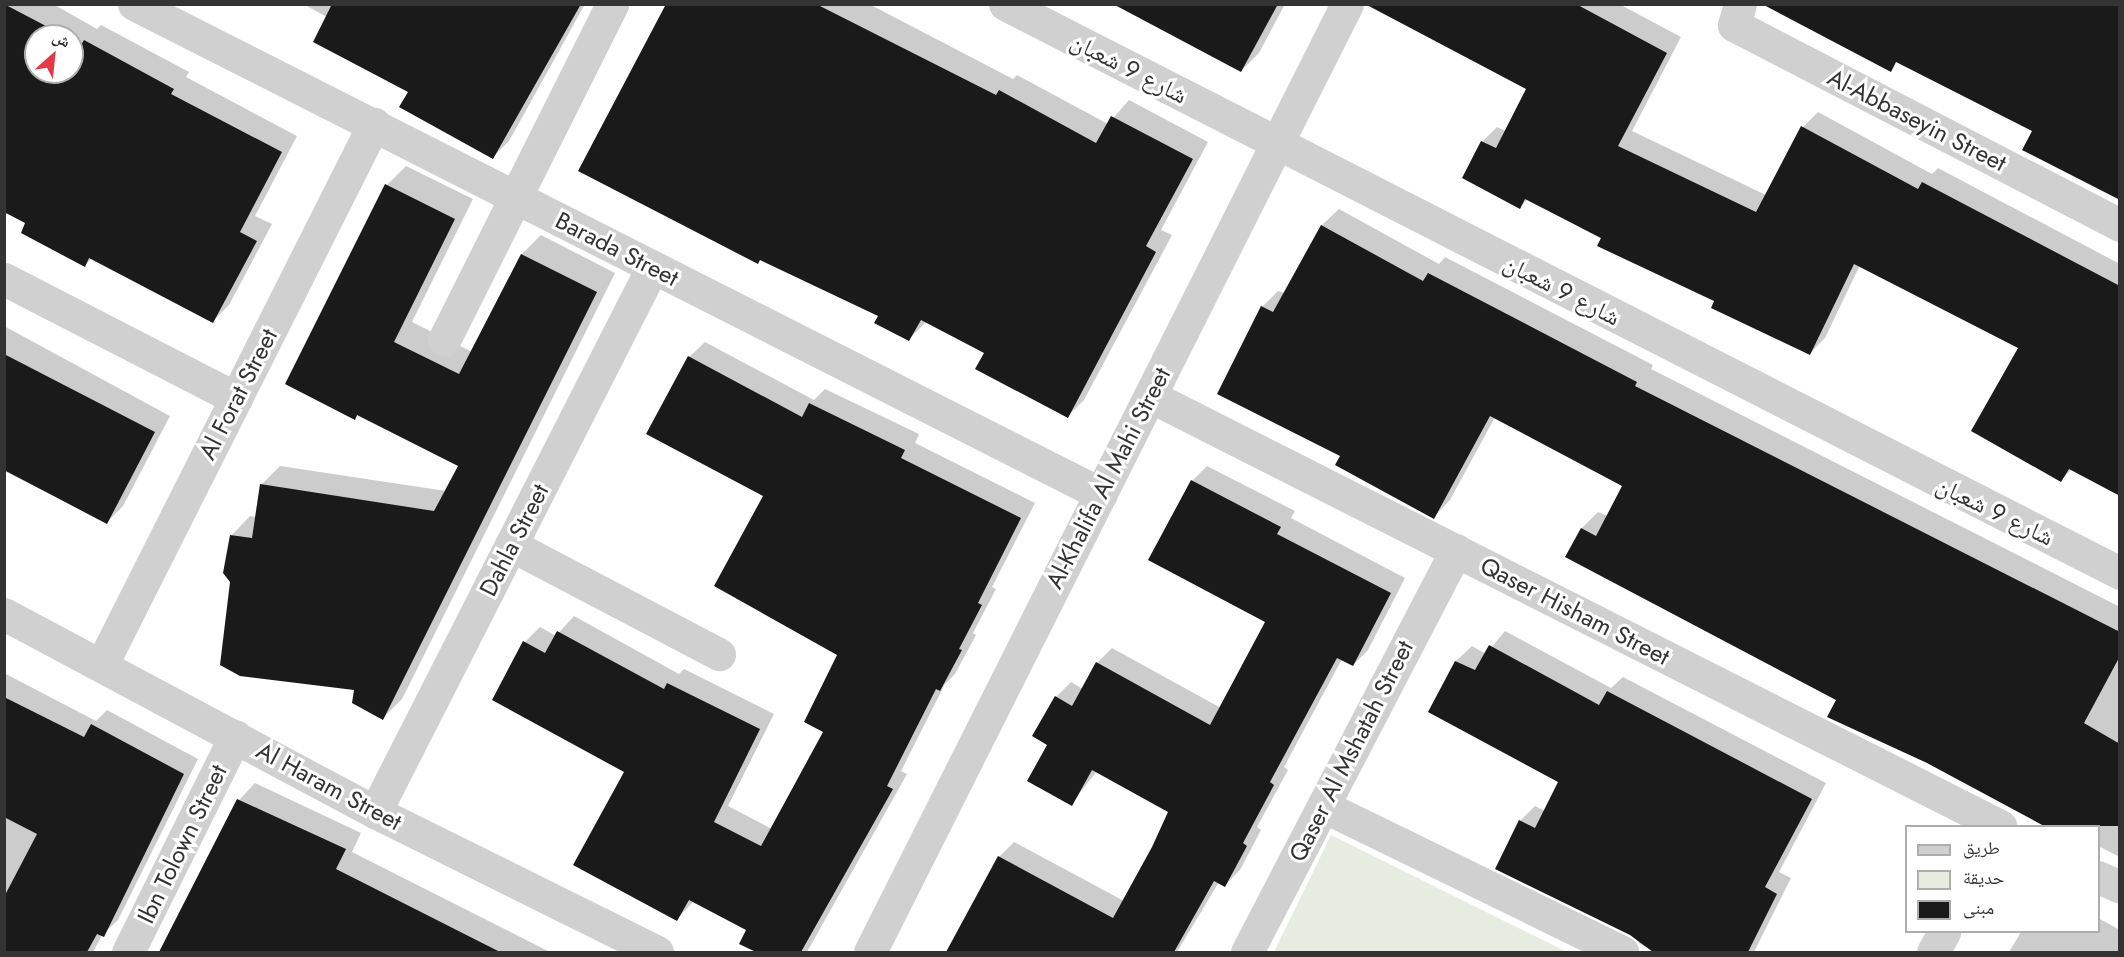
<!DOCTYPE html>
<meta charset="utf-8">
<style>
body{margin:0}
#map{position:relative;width:2124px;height:957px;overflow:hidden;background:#fff;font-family:Jost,"Noto Naskh Arabic",sans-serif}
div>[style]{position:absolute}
.green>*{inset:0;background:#e6ecdf}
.shadow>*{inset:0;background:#0003}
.building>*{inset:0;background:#1a1a1a}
.minor>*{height:33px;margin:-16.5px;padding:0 16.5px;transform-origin:16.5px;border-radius:16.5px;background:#d0d0d0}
.tertiary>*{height:33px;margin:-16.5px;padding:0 16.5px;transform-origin:16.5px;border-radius:16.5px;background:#d0d0d0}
span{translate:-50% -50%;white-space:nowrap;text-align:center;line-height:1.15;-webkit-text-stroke:6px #fff;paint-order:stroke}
.street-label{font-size:24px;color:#333}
.frame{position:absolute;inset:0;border:6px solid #333;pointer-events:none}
.legend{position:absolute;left:1905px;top:825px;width:195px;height:108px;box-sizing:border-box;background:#fff;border:2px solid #adadad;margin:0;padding:8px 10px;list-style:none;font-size:18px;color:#333}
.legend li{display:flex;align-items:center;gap:12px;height:30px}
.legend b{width:30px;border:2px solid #adadad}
.north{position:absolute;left:24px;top:24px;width:60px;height:60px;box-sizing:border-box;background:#fff;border:2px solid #adadad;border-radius:50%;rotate:27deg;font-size:16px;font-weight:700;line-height:24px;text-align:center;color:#333}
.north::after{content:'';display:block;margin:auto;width:21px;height:27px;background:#e63946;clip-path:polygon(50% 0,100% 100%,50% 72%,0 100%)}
</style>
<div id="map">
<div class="green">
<div style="clip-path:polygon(1331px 835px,1567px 952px,1274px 952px)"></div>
</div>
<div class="shadow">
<div style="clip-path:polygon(evenodd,4px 4px,53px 4px,97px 29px,101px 25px,189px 72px,186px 77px,297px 136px,255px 216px,272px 224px,229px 305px,212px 322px,92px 258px,85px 265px,27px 223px,4px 4px,36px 36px,72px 36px,72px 72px,36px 72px,36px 36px)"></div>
<div style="clip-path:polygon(303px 4px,585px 4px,509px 141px,493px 157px,410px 91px,327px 17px)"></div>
<div style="clip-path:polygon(667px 4px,869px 4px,1013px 79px,1017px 75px,1108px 124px,1129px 100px,1208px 142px,1161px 230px,1172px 235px,1084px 400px,1068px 416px,986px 352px,927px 321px,909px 339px,880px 316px)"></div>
<div style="clip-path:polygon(1117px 4px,1285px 4px,1259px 53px,1241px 71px)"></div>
<div style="clip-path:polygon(1406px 4px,1619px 4px,1681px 37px,1632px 131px,1766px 195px,1803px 127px,1818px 112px,1932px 174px,1938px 168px,2120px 264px,2120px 495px,2072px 469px,2061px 480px,2021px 347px,1860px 265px,1825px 338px,1810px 353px,1528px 199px,1520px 207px,1482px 142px,1497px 127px,1506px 131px,1528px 88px)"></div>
<div style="clip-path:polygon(406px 166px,473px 199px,412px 322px,472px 352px,522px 254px,541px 235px,615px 273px,402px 699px,383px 718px,356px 689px,231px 582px,231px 536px,250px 516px,256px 517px,261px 485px,280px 466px,446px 491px,460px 466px,358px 414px,355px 418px,287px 384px,387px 185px)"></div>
<div style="clip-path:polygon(1339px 209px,1439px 264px,1445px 257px,1653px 365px,1651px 369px,2120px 607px,2120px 857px,2098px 846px,2098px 826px,2059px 826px,1838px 699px,1567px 557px,1582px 528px,1598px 512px,1608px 516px,1624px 485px,1495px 417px,1450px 500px,1434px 517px,1342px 455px,1262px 307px,1278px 291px,1285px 293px,1322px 225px)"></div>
<div style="clip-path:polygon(4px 326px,170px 416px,123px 506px,107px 522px,4px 471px)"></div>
<div style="clip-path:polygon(705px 342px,814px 400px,825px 389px,919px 434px,915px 443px,1035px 503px,992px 587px,996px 589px,973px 633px,976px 635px,955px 674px,945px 684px,901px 771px,907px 774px,807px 952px,759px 952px,741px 943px,748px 930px,694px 901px,677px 919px,626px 772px,525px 642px,540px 627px,556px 636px,574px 616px,679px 674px,684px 669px,774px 714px,728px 806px,772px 829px,825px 731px,839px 654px,765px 496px,649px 434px,689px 357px)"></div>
<div style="clip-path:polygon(1207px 466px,1295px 511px,1291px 518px,1405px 578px,1368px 650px,1353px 665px,1342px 659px,1284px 767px,1288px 770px,1257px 827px,1261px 830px,1240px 870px,1225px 885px,1219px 882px,1177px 952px,948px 952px,999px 857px,1014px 842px,1124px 901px,1153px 848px,1170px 811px,1097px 771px,1071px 804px,1049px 744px,1056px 697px,1071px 682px,1083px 689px,1097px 663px,1112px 648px,1221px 708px,1268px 622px,1150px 560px,1192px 481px)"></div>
<div style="clip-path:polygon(1505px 631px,1611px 688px,1623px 677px,1826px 783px,1779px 872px,1791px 878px,1754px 952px,1657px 952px,1640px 944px,1520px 821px,1535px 806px,1545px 811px,1560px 781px,1430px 711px,1456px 661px,1472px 646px,1486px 654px)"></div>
<div style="clip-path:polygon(4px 673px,96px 721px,107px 710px,198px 759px,118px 920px,102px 935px,93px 952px,4px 952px)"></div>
<div style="clip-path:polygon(255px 783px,361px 833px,352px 852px,550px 952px,162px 952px,239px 800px)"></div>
<div style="clip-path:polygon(2098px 918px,2120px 930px,2120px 952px,2009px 952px,2021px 932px,2098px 932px)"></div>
</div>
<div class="building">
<div style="clip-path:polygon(4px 4px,65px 36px,36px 36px,36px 72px,72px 72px,72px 40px,81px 45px,84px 40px,174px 89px,171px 94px,282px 152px,240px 232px,257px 241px,213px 323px,89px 258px,85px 267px,21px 233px,25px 223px,4px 212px)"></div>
<div style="clip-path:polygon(332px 4px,581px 4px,493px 159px,399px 107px,408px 92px,313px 42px)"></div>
<div style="clip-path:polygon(666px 4px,816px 4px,996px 95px,999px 90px,1096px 143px,1111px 116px,1193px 159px,1146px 246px,1156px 252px,1068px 418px,975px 369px,984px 353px,921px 320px,909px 341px,874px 323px,878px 316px,760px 260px,758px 264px,578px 171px)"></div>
<div style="clip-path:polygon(1113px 4px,1278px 4px,1241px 72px)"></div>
<div style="clip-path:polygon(1365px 4px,1576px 4px,1667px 53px,1618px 146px,1756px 212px,1801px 126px,1918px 189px,1922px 182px,2120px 286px,2120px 496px,2069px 469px,2061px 482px,1971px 431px,2018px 348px,1854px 264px,1810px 355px,1711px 308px,1714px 301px,1597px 246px,1601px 238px,1525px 199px,1520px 209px,1462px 178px,1481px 141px,1496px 148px,1526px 89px)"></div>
<div style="clip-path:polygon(1762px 4px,2120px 4px,2120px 200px,2022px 150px,2032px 131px,1896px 62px,1891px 72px)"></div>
<div style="clip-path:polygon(385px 184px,455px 219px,394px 342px,459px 374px,521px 254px,597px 292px,383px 720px,352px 703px,354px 690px,240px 676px,220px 665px,230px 582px,223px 573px,230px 535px,252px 538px,260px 484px,434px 511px,458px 466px,357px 415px,355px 420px,285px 384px)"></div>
<div style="clip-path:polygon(1321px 225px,1423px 281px,1428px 273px,1637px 382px,1635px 386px,2120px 632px,2120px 656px,2084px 723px,2120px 744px,2120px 826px,2044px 826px,1927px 763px,1827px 717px,1836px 700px,1565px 557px,1581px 528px,1596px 536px,1622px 486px,1490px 416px,1434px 519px,1335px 465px,1340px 456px,1217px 394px,1261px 306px,1273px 312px)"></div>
<div style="clip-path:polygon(4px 354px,155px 432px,107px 524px,4px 470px)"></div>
<div style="clip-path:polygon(688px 356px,802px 417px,809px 403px,905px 450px,901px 458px,1021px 518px,978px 603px,982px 605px,959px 649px,962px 650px,940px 691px,936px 689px,887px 786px,893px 789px,801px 952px,756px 952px,739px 944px,746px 930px,689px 900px,677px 921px,573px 865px,624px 772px,492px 700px,523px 641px,545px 653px,557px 631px,664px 689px,667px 683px,760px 729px,714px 822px,761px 846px,823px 732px,804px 722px,837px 655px,714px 586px,763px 496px,646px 434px)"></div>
<div style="clip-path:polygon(1191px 480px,1281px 527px,1277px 534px,1391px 593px,1353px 666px,1337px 658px,1270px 782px,1274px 785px,1243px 843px,1247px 846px,1225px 887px,1214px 881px,1174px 952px,946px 952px,998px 856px,1113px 918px,1152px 847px,1168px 812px,1092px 770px,1072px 806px,1027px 781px,1047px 745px,1032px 736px,1055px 696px,1072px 706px,1096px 662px,1210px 725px,1265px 622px,1148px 560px)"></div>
<div style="clip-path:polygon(1489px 645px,1599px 705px,1607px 691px,1812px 799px,1765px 887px,1777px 894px,1748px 952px,1653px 952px,1630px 935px,1495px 869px,1519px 820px,1535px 828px,1558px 782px,1428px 712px,1455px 661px,1475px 670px)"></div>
<div style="clip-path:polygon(4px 697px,84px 737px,91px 724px,184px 774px,104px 937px,97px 934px,87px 952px,4px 952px,4px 897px,37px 834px,4px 817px)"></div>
<div style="clip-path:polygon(237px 799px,346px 849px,336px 869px,500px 952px,159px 952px)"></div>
</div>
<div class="minor">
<div style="left:134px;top:4px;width:1084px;rotate:26.87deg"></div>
<div style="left:1740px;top:4px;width:22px;rotate:106deg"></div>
<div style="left:1734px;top:25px;width:435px;rotate:27.4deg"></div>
<div style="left:4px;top:279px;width:261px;rotate:27.2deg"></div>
<div style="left:444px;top:340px;width:376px;rotate:-63.4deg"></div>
<div style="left:1150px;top:396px;width:953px;rotate:26.83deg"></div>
<div style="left:511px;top:545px;width:235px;rotate:27.7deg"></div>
<div style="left:4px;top:614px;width:421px;rotate:28.1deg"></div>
<div style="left:375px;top:812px;width:315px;rotate:26.4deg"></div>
<div style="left:102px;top:664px;width:605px;rotate:-63.27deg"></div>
<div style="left:1323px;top:806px;width:333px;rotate:26deg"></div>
<div style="left:375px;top:812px;width:610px;rotate:-63.02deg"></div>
<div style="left:2098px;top:877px;width:24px;rotate:24deg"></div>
<div style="left:128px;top:952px;width:241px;rotate:-63.6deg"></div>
<div style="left:1247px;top:952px;width:453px;rotate:-62.5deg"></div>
<div style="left:1933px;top:952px;width:23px;rotate:-61deg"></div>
</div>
<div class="tertiary">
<div style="left:1005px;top:4px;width:1252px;rotate:27.04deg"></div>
<div style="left:870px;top:952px;width:1061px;rotate:-63.29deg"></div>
</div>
<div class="street-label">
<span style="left:1129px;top:68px;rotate:27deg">شارع 9 شعبان</span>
<span style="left:1917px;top:120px;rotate:27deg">Al-Abbaseyin Street</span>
<span style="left:617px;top:249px;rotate:27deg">Barada Street</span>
<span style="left:1562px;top:290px;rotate:27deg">شارع 9 شعبان</span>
<span style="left:238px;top:394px;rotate:-63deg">Al Forat Street</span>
<span style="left:1108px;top:478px;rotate:-63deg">Al-Khalifa Al Mahi Street</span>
<span style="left:1995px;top:511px;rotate:26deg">شارع 9 شعبان</span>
<span style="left:514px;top:540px;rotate:-63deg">Dahla Street</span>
<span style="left:1575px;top:611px;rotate:27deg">Qaser Hisham Street</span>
<span style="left:1351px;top:751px;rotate:-63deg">Qaser Al Mshatah Street</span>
<span style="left:329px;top:786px;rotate:28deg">Al Haram Street</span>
<span style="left:182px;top:844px;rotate:-64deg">Ibn Tolown Street</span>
</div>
<div class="frame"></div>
<ul class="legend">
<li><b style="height:8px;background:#d0d0d0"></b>طريق</li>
<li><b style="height:16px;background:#e6ecdf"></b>حديقة</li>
<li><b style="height:16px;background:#1a1a1a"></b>مبنى</li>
</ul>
<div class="north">ش</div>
</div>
